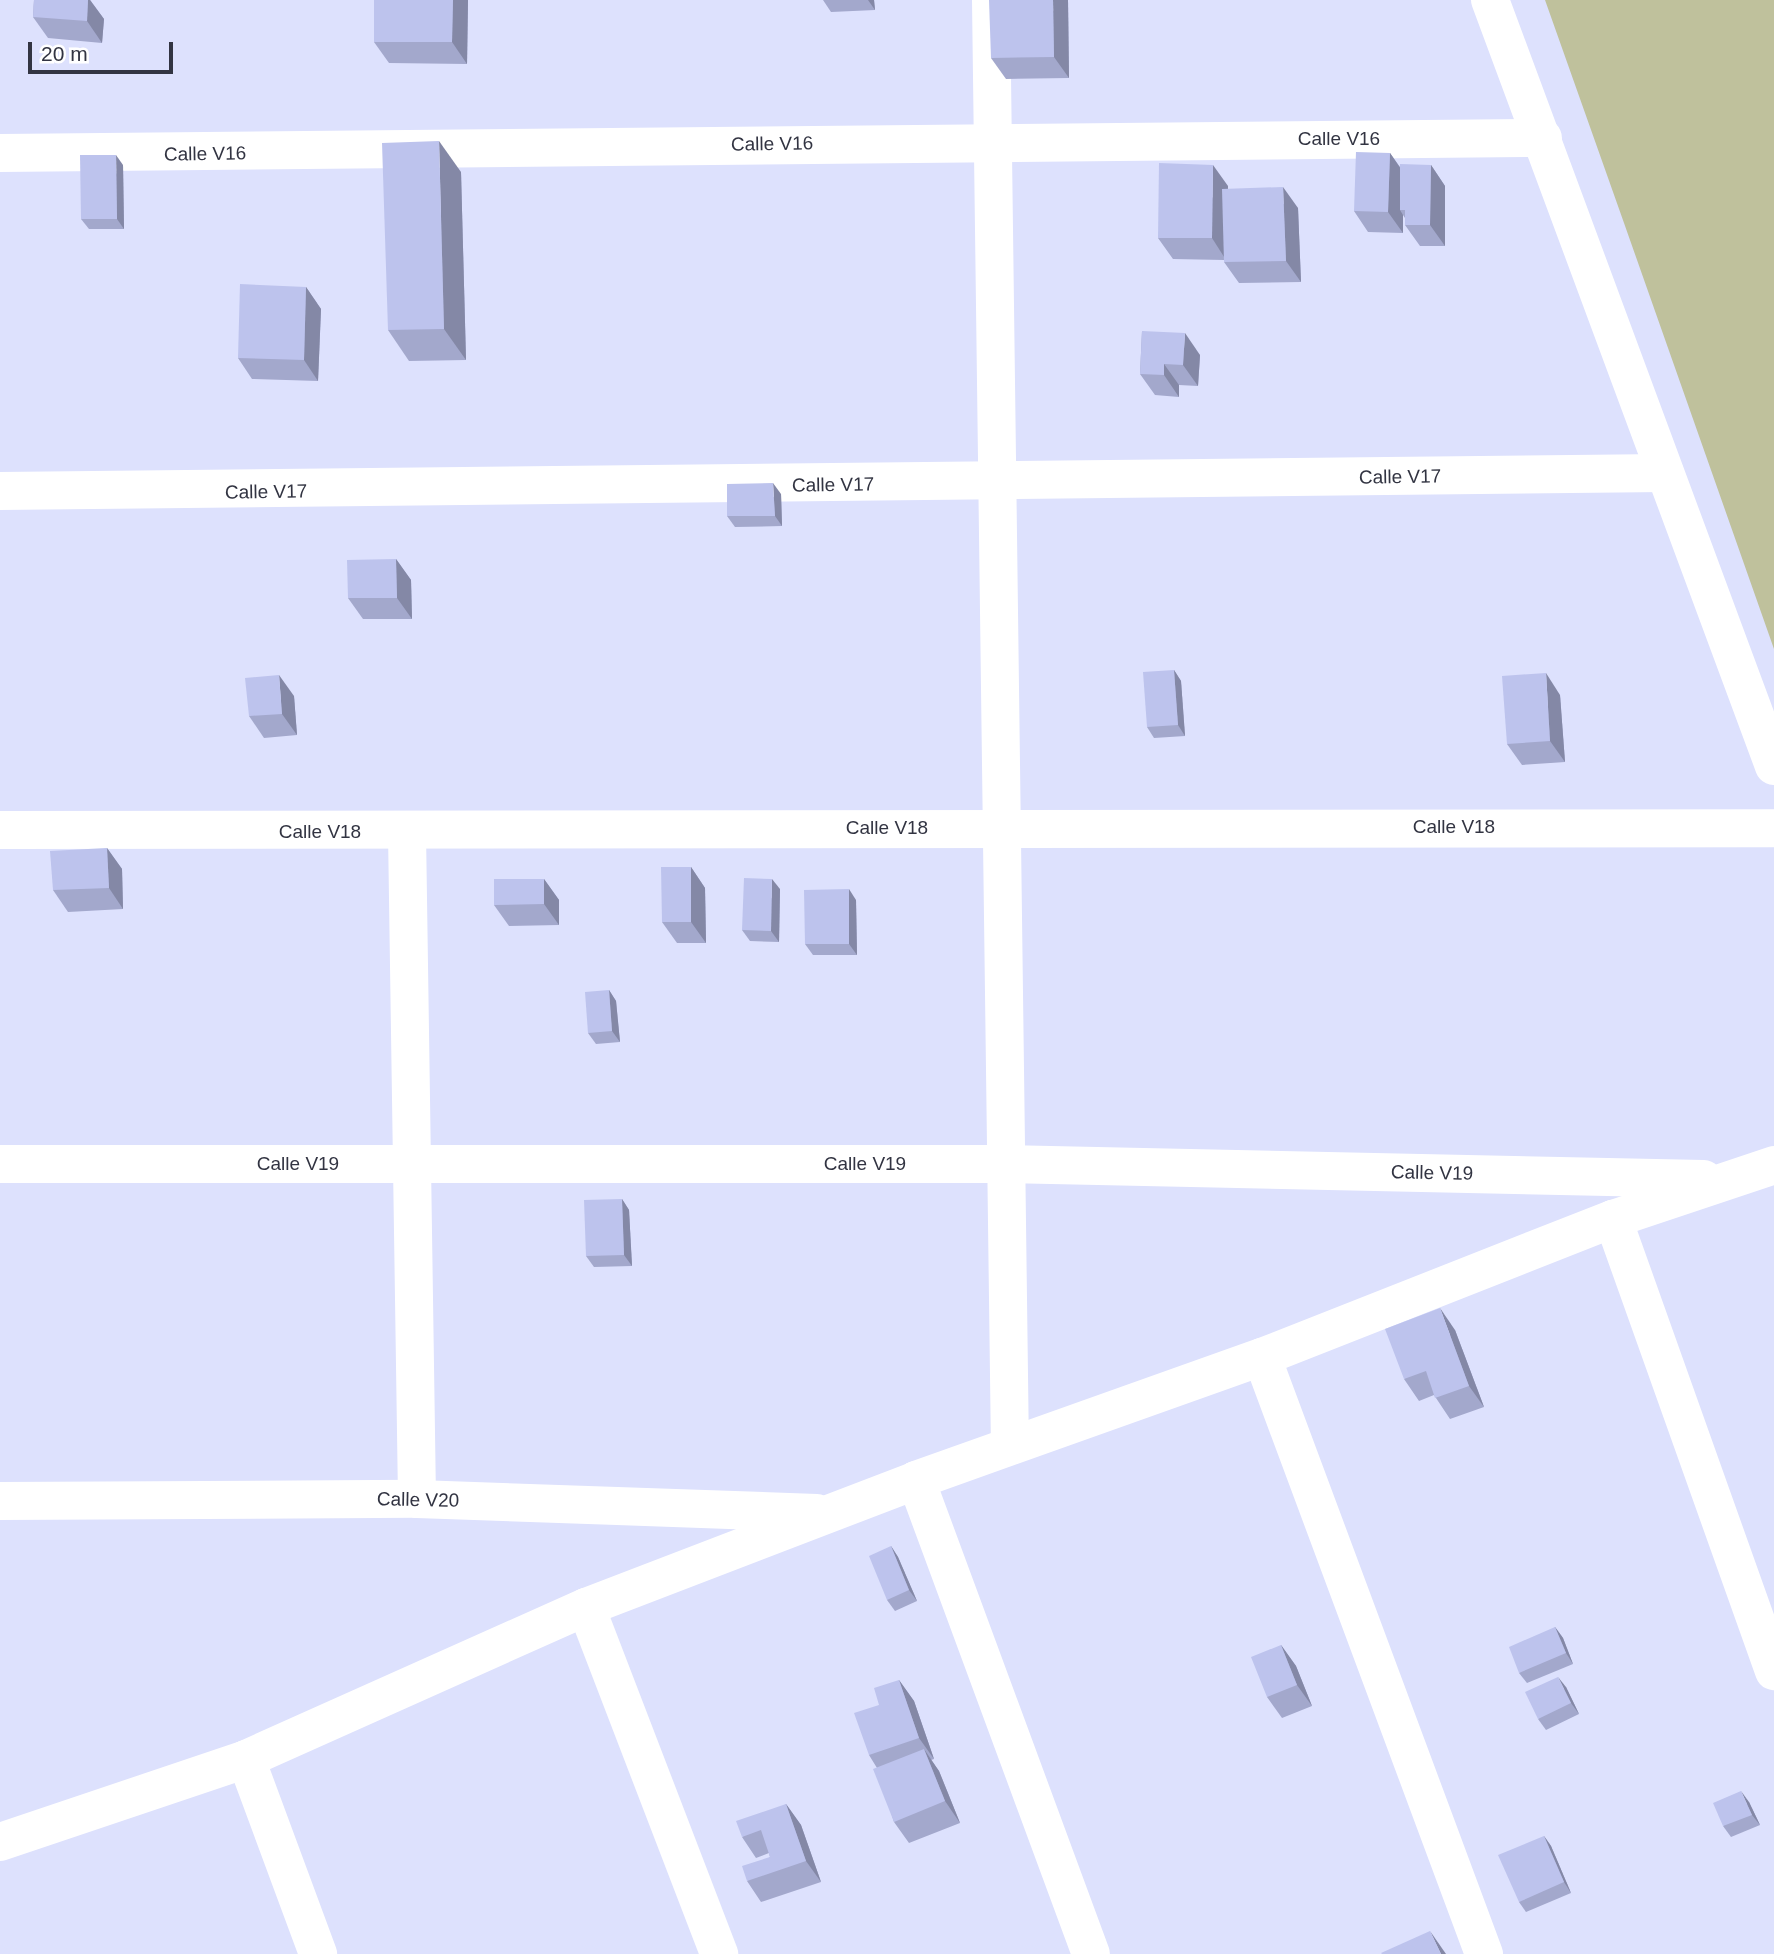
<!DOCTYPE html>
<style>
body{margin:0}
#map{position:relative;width:1774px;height:1954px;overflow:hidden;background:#dde1fd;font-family:Helvetica,sans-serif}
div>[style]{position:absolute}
.green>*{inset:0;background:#bfc19c}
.minor>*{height:38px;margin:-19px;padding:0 19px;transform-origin:19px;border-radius:19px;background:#fff}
.wall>*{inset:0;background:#a3a8cc}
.shaded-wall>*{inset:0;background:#8488a6}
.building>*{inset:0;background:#bdc3ed}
span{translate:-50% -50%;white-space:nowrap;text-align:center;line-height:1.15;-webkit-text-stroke:5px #fff;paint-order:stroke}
.street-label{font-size:19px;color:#323442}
.scale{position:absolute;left:28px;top:42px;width:145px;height:32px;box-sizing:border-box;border:4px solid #323442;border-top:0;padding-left:9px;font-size:21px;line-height:24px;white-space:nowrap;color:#323442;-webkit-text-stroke:5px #fff;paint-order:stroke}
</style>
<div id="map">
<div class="green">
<div style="clip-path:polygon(1545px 0,1774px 0,1774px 649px,1624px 223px)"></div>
</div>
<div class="minor">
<div style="left:991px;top:0;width:1446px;rotate:89.25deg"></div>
<div style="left:1490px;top:0;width:817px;rotate:69.66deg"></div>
<div style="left:0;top:153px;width:1543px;rotate:-0.56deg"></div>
<div style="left:0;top:491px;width:1665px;rotate:-0.62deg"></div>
<div style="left:0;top:830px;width:1774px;rotate:-0.06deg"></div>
<div style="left:407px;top:832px;width:667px;rotate:89.14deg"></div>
<div style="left:0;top:1164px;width:1003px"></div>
<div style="left:1003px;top:1164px;width:701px;rotate:1.23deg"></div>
<div style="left:1613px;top:1219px;width:480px;rotate:70.4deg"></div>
<div style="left:1262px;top:1357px;width:637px;rotate:69.6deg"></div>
<div style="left:916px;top:1480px;width:505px;rotate:69.74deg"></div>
<div style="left:0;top:1501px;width:417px;rotate:-0.3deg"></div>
<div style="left:417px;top:1499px;width:400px;rotate:2deg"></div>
<div style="left:586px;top:1607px;width:372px;rotate:69deg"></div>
<div style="left:246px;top:1759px;width:208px;rotate:69.7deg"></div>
<div style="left:0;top:1842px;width:260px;rotate:-18.6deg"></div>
<div style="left:246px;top:1759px;width:372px;rotate:-24.1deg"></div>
<div style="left:586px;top:1607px;width:354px;rotate:-21deg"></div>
<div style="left:916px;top:1480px;width:367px;rotate:-19.6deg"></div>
<div style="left:1262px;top:1357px;width:377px;rotate:-21.5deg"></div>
<div style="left:1613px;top:1219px;width:170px;rotate:-18.5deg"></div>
</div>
<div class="wall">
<div style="clip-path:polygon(34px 0,90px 0,104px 19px,102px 43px,48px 38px,33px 17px)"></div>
<div style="clip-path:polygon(374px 0,468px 0,467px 64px,389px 63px,374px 42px)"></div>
<div style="clip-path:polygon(823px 0,874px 0,875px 10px,831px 12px)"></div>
<div style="clip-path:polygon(1068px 0,1069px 78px,1006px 79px,991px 58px)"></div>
<div style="clip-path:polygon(1390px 153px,1400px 167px,1431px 165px,1445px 186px,1445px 246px,1420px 246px,1405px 225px,1405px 218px,1403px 215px,1403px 233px,1368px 232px,1354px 211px)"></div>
<div style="clip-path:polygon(123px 165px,124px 229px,89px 229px,81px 219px)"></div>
<div style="clip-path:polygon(461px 172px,466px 360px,409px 361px,388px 330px)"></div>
<div style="clip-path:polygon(1228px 186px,1228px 189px,1298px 208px,1301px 282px,1239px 283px,1224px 262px,1224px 260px,1173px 259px,1158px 238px)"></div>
<div style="clip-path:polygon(306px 287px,321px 309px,318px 381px,252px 379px,238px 358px)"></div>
<div style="clip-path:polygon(1142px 331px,1200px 355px,1198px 386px,1179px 385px,1179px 397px,1155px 395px,1140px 374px)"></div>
<div style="clip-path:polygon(781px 494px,782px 526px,735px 527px,727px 516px)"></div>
<div style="clip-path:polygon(396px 559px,411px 580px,412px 619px,363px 619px,348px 598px)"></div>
<div style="clip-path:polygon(1174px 670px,1181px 681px,1185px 736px,1154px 738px,1147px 727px)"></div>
<div style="clip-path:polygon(1560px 695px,1565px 762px,1522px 765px,1507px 744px)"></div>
<div style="clip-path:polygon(294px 696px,297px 735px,264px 738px,249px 716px)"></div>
<div style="clip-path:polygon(107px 848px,122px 869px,123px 909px,68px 912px,53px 890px)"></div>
<div style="clip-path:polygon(691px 867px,705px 888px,706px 943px,677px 943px,662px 922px)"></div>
<div style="clip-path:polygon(544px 879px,559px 900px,559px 925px,509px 926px,494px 905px)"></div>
<div style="clip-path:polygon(780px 889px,779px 942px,750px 941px,742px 930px)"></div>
<div style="clip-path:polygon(856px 900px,857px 955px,813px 955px,805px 944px)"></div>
<div style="clip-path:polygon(609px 990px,616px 1001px,620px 1042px,596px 1044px,588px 1033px)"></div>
<div style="clip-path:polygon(622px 1199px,629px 1210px,632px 1266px,594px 1267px,586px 1256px)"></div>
<div style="clip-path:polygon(1455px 1330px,1484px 1407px,1450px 1419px,1434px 1395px,1419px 1401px,1404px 1379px)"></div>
<div style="clip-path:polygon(891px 1546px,898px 1557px,917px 1601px,895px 1611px,887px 1600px)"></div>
<div style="clip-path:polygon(1555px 1627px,1563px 1638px,1573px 1664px,1527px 1683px,1519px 1673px)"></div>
<div style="clip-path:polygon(1281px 1645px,1296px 1666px,1312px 1706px,1282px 1718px,1267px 1697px)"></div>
<div style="clip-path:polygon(899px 1680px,914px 1701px,934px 1759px,931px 1760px,939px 1771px,960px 1823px,909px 1843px,894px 1822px,877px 1768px,869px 1755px,879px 1705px)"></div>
<div style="clip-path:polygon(1566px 1687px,1579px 1714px,1546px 1730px,1538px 1719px)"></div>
<div style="clip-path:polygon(1749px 1802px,1760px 1825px,1731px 1837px,1723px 1826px)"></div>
<div style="clip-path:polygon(786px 1804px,801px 1825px,821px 1882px,761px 1902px,747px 1881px,770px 1857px,769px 1853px,756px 1858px,742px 1837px)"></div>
<div style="clip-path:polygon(1544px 1836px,1551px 1846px,1571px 1893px,1526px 1912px,1519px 1902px)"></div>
</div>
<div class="shaded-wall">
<div style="clip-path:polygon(88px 0,90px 0,104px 19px,102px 43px,87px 21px)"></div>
<div style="clip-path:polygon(453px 0,468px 0,467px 64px,452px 42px)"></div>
<div style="clip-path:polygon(868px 0,874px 0,875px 10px)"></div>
<div style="clip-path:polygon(1053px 0,1068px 0,1069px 78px,1054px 57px)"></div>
<div style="clip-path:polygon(439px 141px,461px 172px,466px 360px,444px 329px)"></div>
<div style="clip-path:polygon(1390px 153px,1405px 175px,1400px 210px,1403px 215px,1403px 233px,1388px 212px)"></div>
<div style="clip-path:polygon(116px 155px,123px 165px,124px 229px,117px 219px)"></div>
<div style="clip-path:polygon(1213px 165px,1228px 186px,1226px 260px,1212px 238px)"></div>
<div style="clip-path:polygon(1431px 165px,1445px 186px,1445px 246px,1430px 225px)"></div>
<div style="clip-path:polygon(1283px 187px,1298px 208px,1301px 282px,1286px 261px)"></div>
<div style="clip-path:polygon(306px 287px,321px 309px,318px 381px,304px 360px)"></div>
<div style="clip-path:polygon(1185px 333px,1200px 355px,1198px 386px,1183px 365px)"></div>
<div style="clip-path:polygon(1164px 364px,1179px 385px,1179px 397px,1164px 375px)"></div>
<div style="clip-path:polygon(773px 483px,781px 494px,782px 526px,775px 516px)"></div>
<div style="clip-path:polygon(396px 559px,411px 580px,412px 619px,397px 598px)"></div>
<div style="clip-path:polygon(1174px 670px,1181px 681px,1185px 736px,1178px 725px)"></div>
<div style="clip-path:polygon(1546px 673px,1560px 695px,1565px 762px,1550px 741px)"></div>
<div style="clip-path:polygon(279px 675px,294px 696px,297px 735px,282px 714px)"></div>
<div style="clip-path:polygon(107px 848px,122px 869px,123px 909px,109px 888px)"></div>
<div style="clip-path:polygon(691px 867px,705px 888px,706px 943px,691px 922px)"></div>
<div style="clip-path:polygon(544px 879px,559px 900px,559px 925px,544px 904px)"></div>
<div style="clip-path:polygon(772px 879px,780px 889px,779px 942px,771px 931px)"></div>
<div style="clip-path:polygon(849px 889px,856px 900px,857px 955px,849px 944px)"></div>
<div style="clip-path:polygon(609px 990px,616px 1001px,620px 1042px,612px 1031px)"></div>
<div style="clip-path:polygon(622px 1199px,629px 1210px,632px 1266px,624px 1255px)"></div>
<div style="clip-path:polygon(1440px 1308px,1455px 1330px,1484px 1407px,1469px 1386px)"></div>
<div style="clip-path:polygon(891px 1546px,898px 1557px,917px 1601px,909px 1590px)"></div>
<div style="clip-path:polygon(1555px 1627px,1563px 1638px,1573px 1664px,1566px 1653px)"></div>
<div style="clip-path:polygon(1281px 1645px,1296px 1666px,1312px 1706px,1297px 1685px)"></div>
<div style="clip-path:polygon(1558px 1677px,1566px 1687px,1579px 1714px,1571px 1703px)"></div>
<div style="clip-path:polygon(899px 1680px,914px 1701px,934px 1759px,919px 1738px)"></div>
<div style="clip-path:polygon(924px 1749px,939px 1771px,960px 1823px,945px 1801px)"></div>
<div style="clip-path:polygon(1741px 1791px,1749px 1802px,1760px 1825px,1752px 1815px)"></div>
<div style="clip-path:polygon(786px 1804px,801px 1825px,821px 1882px,806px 1861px)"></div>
<div style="clip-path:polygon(1544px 1836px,1551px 1846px,1571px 1893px,1564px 1882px)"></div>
<div style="clip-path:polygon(1430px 1931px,1446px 1954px,1441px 1954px)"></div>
</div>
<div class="building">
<div style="clip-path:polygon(34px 0,88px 0,87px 21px,33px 17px)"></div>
<div style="clip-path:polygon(374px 0,453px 0,452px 42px,374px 42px)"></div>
<div style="clip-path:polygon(989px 0,1053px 0,1054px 57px,991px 58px)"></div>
<div style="clip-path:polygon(439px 141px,444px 329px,388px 330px,382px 143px)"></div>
<div style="clip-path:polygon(1356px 152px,1390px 153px,1388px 212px,1354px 211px)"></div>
<div style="clip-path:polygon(80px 155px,116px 155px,117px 219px,81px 219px)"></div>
<div style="clip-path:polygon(1159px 163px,1213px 165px,1212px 238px,1158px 238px)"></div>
<div style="clip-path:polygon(1400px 164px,1431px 165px,1430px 225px,1405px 225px,1405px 210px,1400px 210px)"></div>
<div style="clip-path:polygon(1283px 187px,1286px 261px,1224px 262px,1222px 189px)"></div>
<div style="clip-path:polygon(240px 284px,306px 287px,304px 360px,238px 358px)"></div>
<div style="clip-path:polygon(1142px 331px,1185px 333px,1183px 365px,1164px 364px,1164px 375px,1140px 374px)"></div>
<div style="clip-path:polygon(773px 483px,775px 516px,727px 516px,727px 484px)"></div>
<div style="clip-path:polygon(396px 559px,397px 598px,348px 598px,347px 560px)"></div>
<div style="clip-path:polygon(1174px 670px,1178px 725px,1147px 727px,1143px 672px)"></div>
<div style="clip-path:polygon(1546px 673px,1550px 741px,1507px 744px,1502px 676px)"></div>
<div style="clip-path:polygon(279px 675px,282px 714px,249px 716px,245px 678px)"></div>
<div style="clip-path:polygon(107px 848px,109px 888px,53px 890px,50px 851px)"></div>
<div style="clip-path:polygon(661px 867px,691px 867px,691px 922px,662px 922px)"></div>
<div style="clip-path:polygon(744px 878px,772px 879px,771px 931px,742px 930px)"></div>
<div style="clip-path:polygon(494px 879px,544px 879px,544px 904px,494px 905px)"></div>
<div style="clip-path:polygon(849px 889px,849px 944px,805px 944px,804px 890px)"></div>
<div style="clip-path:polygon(609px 990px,612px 1031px,588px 1033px,585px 992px)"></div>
<div style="clip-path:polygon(622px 1199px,624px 1255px,586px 1256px,584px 1200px)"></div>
<div style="clip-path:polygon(1440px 1308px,1469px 1386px,1435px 1398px,1426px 1371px,1404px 1379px,1385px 1329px)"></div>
<div style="clip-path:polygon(891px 1546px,909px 1590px,887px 1600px,869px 1556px)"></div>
<div style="clip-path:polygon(1555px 1627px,1566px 1653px,1519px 1673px,1509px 1647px)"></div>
<div style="clip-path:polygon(1281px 1645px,1297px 1685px,1267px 1697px,1251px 1657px)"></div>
<div style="clip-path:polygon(1558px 1677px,1571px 1703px,1538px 1719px,1525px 1692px)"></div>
<div style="clip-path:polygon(899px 1680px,919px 1738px,869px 1755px,854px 1713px,879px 1705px,874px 1688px)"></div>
<div style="clip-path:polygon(924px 1749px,945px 1801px,894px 1822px,873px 1769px)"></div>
<div style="clip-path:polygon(1741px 1791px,1752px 1815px,1723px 1826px,1713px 1803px)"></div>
<div style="clip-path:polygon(786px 1804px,806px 1861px,747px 1881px,742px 1866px,770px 1857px,761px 1830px,742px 1837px,736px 1821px)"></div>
<div style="clip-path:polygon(1544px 1836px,1564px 1882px,1519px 1902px,1498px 1855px)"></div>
<div style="clip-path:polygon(1430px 1931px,1441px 1954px,1382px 1954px,1381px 1953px)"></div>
</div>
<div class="street-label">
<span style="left:1339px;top:139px">Calle V16</span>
<span style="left:772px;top:144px;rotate:-1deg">Calle V16</span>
<span style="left:205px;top:154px;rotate:-1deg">Calle V16</span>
<span style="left:1400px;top:477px;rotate:-1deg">Calle V17</span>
<span style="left:833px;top:485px;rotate:-1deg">Calle V17</span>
<span style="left:266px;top:492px;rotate:-1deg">Calle V17</span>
<span style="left:1454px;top:827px">Calle V18</span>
<span style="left:887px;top:828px">Calle V18</span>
<span style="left:320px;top:832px">Calle V18</span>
<span style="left:298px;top:1164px">Calle V19</span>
<span style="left:865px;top:1164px">Calle V19</span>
<span style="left:1432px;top:1173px;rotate:1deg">Calle V19</span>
<span style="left:418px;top:1500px;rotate:1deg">Calle V20</span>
</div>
<div class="scale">20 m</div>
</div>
